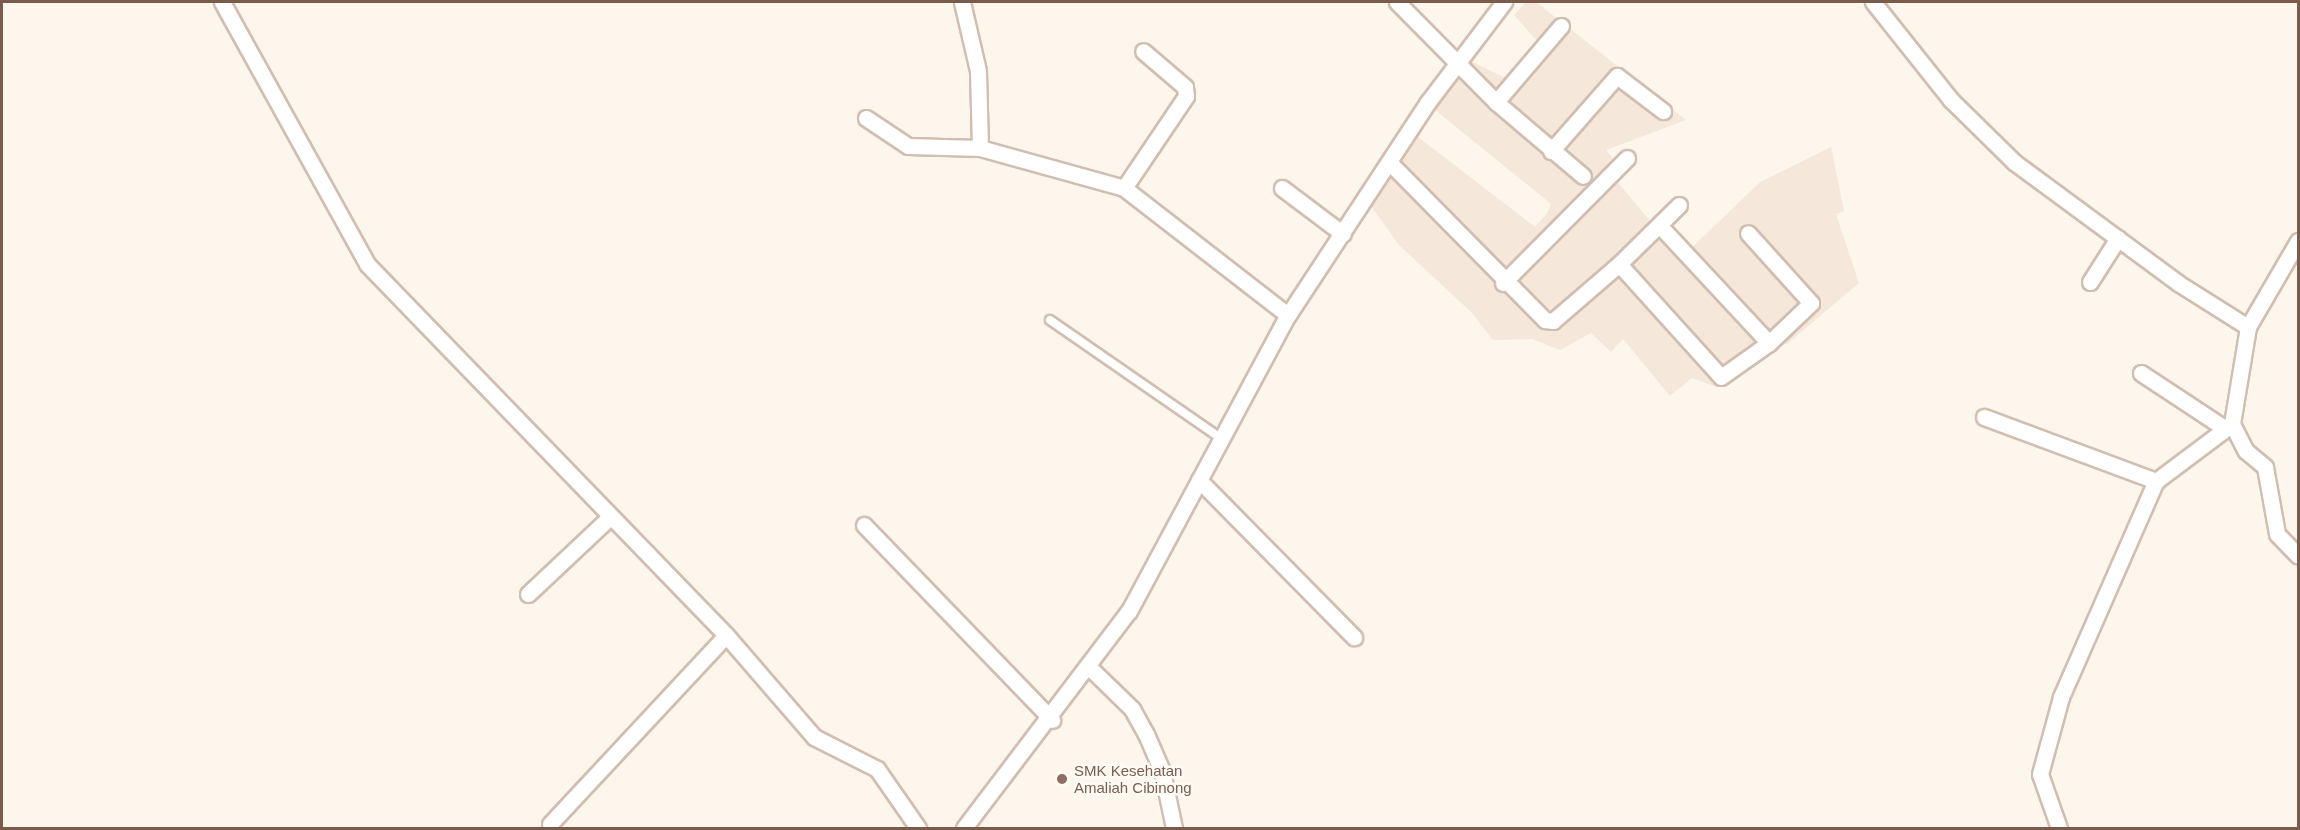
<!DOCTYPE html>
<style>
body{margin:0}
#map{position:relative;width:2300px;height:830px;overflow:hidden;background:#fdf6ec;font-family:Arial,sans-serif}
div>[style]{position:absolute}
.residential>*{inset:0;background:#f5e8da}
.roads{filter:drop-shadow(2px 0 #d1beb0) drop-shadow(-2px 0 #d1beb0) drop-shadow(0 2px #d1beb0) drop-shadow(0 -2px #d1beb0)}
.lane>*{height:8px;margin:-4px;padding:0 4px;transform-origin:4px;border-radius:4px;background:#fff}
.street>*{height:15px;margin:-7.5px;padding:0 7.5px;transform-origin:7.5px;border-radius:7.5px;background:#fff}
.dots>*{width:16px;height:16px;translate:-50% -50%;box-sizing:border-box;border:3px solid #fffaf3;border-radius:50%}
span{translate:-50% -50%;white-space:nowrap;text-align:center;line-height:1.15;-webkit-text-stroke:5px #fffaf3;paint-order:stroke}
.education-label{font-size:15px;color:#785e54}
.left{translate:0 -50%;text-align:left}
.frame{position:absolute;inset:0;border:3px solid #7a5c4d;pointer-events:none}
</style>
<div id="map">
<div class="residential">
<div style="clip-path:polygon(1526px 2px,1536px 2px,1686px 120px,1606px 150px,1623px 170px,1615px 179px,1681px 258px,1760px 182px,1831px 147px,1844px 211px,1836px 214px,1859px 283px,1787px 344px,1772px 344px,1716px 387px,1692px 378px,1670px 396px,1623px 339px,1611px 352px,1591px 333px,1560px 350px,1532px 339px,1493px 340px,1472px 313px,1399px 245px,1371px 206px,1413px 133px,1535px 227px,1547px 213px,1551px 204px,1429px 105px,1465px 58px,1507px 79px,1537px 41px,1514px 15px)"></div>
</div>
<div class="roads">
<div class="lane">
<div style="left:1050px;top:320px;width:206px;rotate:34.7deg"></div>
</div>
<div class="street">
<div style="left:222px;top:2px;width:299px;rotate:61deg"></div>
<div style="left:367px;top:264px;width:516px;rotate:45.94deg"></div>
<div style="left:726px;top:635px;width:135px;rotate:49.2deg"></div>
<div style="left:814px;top:737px;width:71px;rotate:26.9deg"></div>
<div style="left:877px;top:769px;width:72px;rotate:55.2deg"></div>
<div style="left:962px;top:2px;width:71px;rotate:76.9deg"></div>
<div style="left:978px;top:71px;width:77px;rotate:88.5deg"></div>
<div style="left:1397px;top:2px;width:141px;rotate:45.3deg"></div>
<div style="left:1496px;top:102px;width:114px;rotate:40.4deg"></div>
<div style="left:1873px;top:2px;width:125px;rotate:51.5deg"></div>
<div style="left:1951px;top:100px;width:88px;rotate:44.5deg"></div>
<div style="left:2014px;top:162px;width:204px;rotate:36.4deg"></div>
<div style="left:2178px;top:283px;width:83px;rotate:32.2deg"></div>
<div style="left:1496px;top:102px;width:100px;rotate:-49.5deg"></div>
<div style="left:866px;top:118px;width:50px;rotate:33.7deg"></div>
<div style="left:908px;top:146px;width:72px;rotate:1.6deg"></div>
<div style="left:980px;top:148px;width:149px;rotate:15.5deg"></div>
<div style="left:1124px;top:188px;width:207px;rotate:37.8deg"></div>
<div style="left:1551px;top:151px;width:100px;rotate:-48.7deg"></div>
<div style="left:1617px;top:76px;width:58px;rotate:37.3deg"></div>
<div style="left:1390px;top:163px;width:221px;rotate:45.4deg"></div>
<div style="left:1545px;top:320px;width:8px;rotate:7deg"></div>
<div style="left:1553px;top:321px;width:87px;rotate:-40.8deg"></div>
<div style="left:1619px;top:264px;width:152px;rotate:47.9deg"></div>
<div style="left:1721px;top:377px;width:59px;rotate:-35.3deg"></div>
<div style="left:1769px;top:343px;width:58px;rotate:-43.6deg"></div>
<div style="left:1811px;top:303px;width:94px;rotate:-132deg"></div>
<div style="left:1124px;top:188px;width:111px;rotate:-56deg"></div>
<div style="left:1186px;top:96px;width:9px;rotate:-96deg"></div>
<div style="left:1185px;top:87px;width:55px;rotate:-139.4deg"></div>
<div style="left:1282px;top:188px;width:76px;rotate:37deg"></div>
<div style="left:1660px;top:226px;width:160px;rotate:47deg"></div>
<div style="left:2298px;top:241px;width:99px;rotate:120.2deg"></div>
<div style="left:2248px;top:327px;width:98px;rotate:99.4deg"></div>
<div style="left:2232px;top:424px;width:30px;rotate:63deg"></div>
<div style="left:2246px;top:451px;width:25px;rotate:40deg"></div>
<div style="left:2265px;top:467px;width:68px;rotate:79.8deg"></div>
<div style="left:2277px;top:534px;width:30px;rotate:46deg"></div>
<div style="left:1619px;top:264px;width:84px;rotate:-44.5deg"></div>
<div style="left:2090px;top:282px;width:52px;rotate:-57.5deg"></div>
<div style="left:1503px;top:283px;width:176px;rotate:-45.2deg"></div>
<div style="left:2141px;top:373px;width:98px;rotate:33.4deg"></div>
<div style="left:1984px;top:417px;width:184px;rotate:20.4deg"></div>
<div style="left:1199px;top:480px;width:221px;rotate:45.4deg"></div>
<div style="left:864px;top:525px;width:271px;rotate:46deg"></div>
<div style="left:528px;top:594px;width:112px;rotate:-43.2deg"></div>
<div style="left:1090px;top:668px;width:59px;rotate:44.3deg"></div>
<div style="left:1132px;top:709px;width:29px;rotate:61deg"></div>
<div style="left:1146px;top:734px;width:40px;rotate:66.6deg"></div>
<div style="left:1162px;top:771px;width:58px;rotate:78.1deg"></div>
<div style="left:550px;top:824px;width:258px;rotate:-47deg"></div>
<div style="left:964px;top:828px;width:273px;rotate:-52.8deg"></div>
<div style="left:1129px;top:611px;width:336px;rotate:-61.8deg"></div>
<div style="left:1288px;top:315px;width:255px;rotate:-56.7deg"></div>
<div style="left:1428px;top:102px;width:126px;rotate:-52.8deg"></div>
<div style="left:2059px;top:828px;width:57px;rotate:-109.4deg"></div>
<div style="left:2040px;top:774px;width:80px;rotate:-74.7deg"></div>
<div style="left:2061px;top:697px;width:236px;rotate:-66.3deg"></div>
<div style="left:2156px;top:481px;width:95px;rotate:-36.9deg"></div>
</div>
</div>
<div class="dots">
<div style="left:1062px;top:779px;background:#8d6e63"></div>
</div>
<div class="education-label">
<span class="left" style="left:1074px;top:779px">SMK Kesehatan<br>Amaliah Cibinong</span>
</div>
<div class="frame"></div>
</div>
